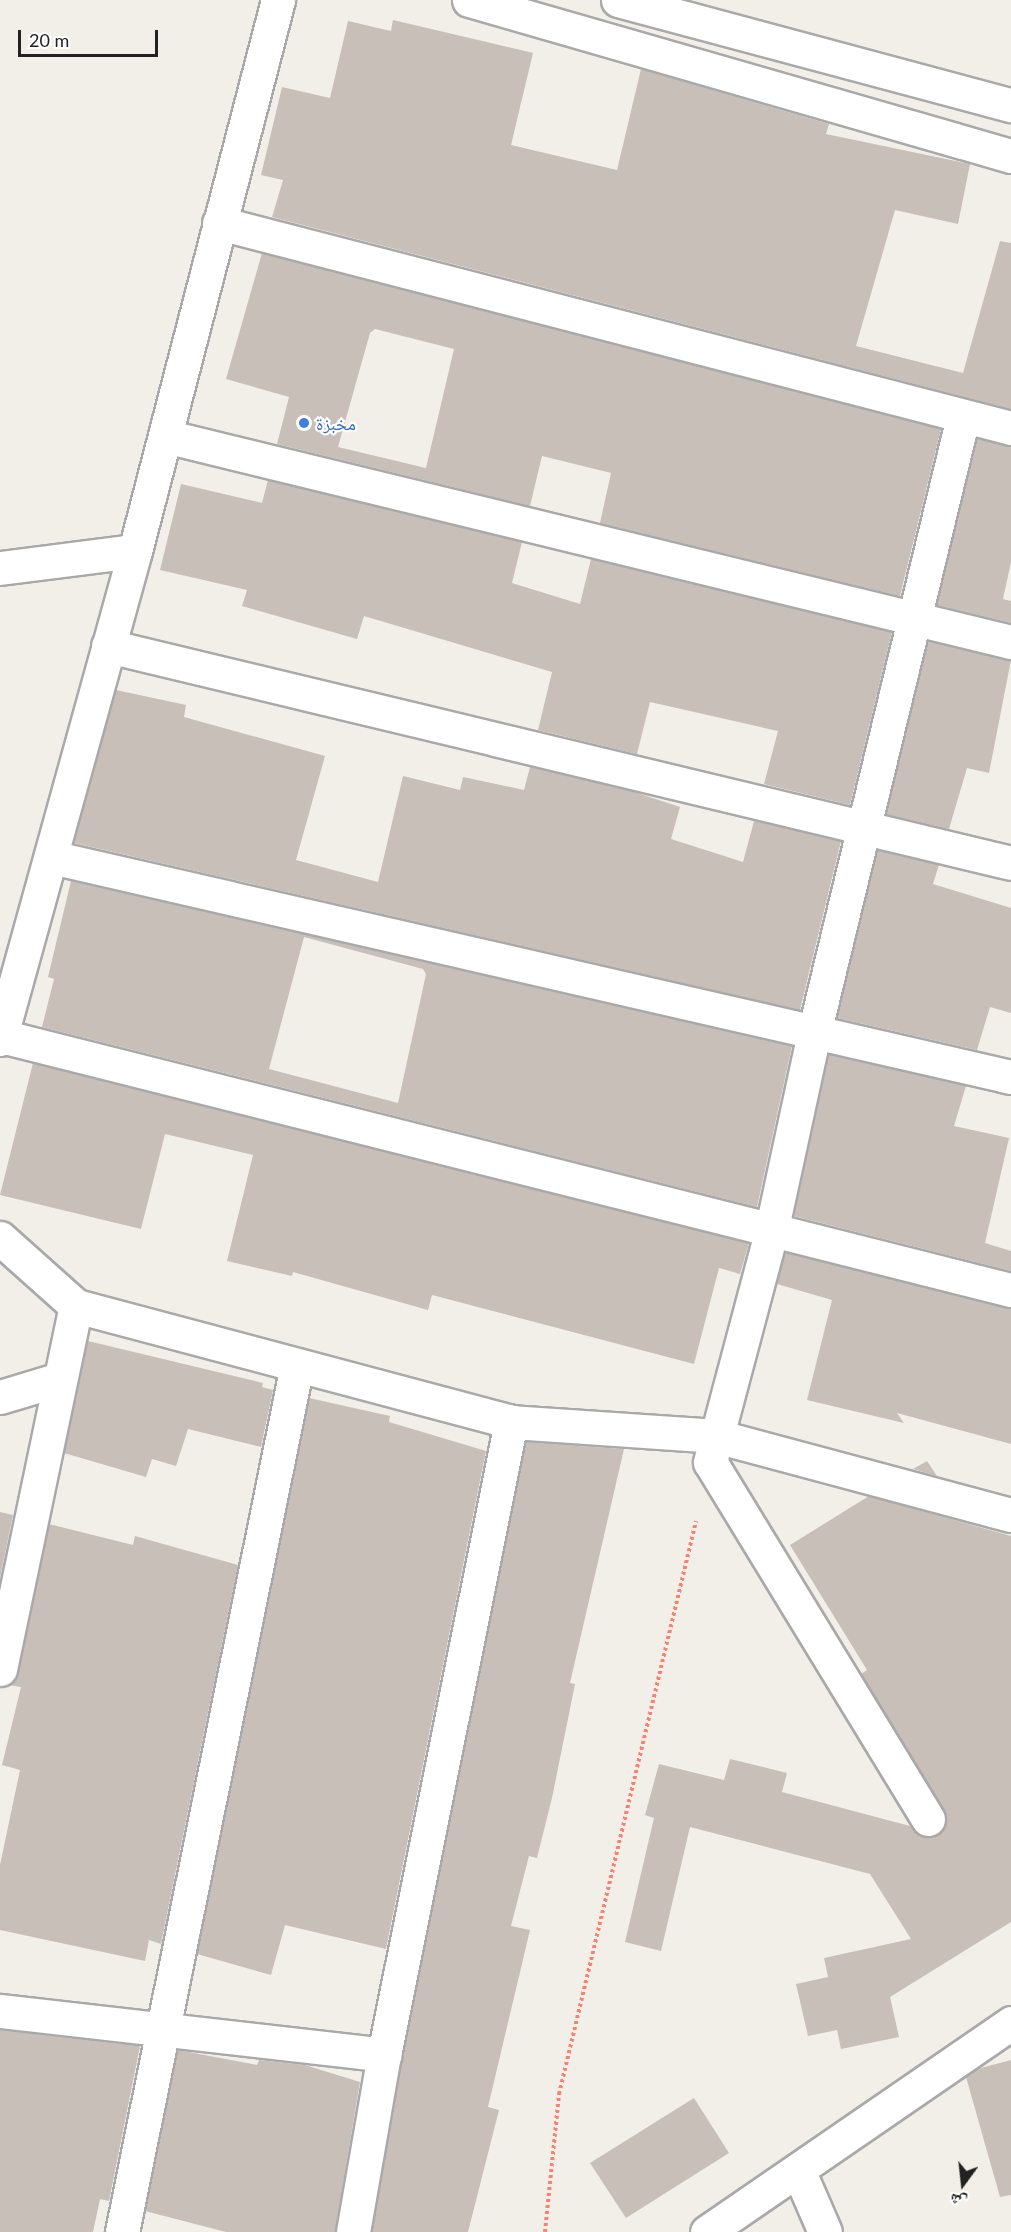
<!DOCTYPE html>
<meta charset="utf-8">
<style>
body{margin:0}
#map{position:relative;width:1011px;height:2232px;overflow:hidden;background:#f2efe9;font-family:Lato,"Noto Naskh Arabic",sans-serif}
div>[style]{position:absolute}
.building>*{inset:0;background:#c7bfb8}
.path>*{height:4px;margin-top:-2px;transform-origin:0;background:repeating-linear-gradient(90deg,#fa8072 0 3px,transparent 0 6px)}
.roads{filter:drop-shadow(2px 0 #a9a9a9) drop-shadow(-2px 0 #a9a9a9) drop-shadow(0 2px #a9a9a9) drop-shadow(0 -2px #a9a9a9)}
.minor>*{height:33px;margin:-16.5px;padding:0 16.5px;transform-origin:16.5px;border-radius:16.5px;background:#fff}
.dots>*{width:16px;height:16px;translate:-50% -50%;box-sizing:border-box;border:3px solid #fff;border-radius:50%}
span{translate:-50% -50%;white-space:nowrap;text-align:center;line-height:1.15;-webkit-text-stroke:4.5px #fff;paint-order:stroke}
.shop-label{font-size:18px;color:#366cbe}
.left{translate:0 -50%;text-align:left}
.north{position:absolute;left:933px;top:2154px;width:60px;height:60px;-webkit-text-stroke:4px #fff;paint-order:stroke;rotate:195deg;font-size:16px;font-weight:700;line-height:24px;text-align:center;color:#222}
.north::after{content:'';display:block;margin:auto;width:21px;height:27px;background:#222;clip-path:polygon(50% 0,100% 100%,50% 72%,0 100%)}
.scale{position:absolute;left:18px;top:30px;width:140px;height:27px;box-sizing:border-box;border:3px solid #222;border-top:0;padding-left:8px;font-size:18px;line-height:21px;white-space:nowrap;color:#222;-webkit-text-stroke:4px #fff;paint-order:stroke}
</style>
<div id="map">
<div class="building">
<div style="clip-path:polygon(393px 20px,533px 53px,511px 145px,617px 170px,641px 69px,829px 124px,826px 134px,970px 164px,958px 224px,895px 210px,856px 346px,963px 373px,1000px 241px,1011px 243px,1011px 409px,272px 217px,283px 180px,261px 175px,282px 87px,330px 98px,348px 21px,391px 31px)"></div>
<div style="clip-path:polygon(evenodd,262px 253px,941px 429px,900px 596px,600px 523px,611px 473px,542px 456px,530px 506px,277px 444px,289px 397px,226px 379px,262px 253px,375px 329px,454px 349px,426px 468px,338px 447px,370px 333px,375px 329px)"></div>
<div style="clip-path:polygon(977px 439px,1011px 446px,1011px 562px,1003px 599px,1011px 601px,1011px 623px,937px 605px)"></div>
<div style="clip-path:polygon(268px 480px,522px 542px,512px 583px,580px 604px,591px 559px,892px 632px,850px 805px,764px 784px,778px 731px,650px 702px,637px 754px,538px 730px,552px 672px,364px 616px,357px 639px,242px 606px,247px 590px,160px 570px,181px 484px,262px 503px)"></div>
<div style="clip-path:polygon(928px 641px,1011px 660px,989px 773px,967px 768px,949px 829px,886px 814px)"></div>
<div style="clip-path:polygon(116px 690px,186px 705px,184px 717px,325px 756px,296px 860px,378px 882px,403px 776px,460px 790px,463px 777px,524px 790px,530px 767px,628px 790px,680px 807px,671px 839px,743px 862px,754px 821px,841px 841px,800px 1010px,74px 843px)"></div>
<div style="clip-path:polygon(878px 850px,939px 865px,933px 884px,1011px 908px,1011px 1013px,990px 1007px,977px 1050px,837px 1018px)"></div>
<div style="clip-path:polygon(evenodd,71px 881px,792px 1046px,757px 1207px,42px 1027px,54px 979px,48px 977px,71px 881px,304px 937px,423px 969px,426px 974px,398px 1103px,269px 1069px,304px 937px)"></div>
<div style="clip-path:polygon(829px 1054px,966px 1086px,954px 1126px,1009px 1138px,985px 1243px,1011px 1251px,1011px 1271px,794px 1216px)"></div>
<div style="clip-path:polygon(33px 1063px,749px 1243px,740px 1274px,719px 1268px,694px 1364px,432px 1295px,428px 1310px,293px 1272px,292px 1276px,227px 1261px,253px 1155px,165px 1134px,141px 1229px,0 1195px)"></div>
<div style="clip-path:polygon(785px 1252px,1011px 1308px,1011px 1444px,897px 1413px,904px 1423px,807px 1400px,832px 1300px,777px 1284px)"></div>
<div style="clip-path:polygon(88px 1341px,263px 1383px,262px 1387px,273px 1390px,261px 1447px,188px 1429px,176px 1466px,152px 1459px,146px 1477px,64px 1453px)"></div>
<div style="clip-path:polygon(309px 1398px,390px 1416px,389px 1422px,486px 1451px,386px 1949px,285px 1925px,271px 1975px,197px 1954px)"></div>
<div style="clip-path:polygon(526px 1442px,624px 1449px,570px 1683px,575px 1684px,552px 1798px,537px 1858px,529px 1856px,511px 1926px,530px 1930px,488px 2107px,499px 2110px,468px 2232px,372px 2232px,402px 2058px)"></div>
<div style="clip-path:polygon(927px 1461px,937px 1476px,913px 1469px)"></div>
<div style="clip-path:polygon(869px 1496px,1011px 1536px,1011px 1922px,890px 1997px,899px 2037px,841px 2049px,837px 2030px,808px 2036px,796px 1984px,828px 1977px,824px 1958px,911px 1939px,870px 1874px,690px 1827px,661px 1951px,625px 1942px,654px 1818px,645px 1815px,659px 1764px,724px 1780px,730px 1759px,787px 1773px,782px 1792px,910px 1826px,928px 1838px,944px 1828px,944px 1809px,861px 1674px,867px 1670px,790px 1545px)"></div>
<div style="clip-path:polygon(0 1512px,13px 1515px,0 1578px)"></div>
<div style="clip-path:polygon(49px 1524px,133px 1545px,135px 1536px,238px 1565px,161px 1944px,149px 1940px,145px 1961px,0 1930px,0 1865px,20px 1770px,2px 1765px,21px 1687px,9px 1685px,18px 1673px)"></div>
<div style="clip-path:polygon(0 2030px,140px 2046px,109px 2201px,100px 2199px,93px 2232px,0 2232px)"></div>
<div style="clip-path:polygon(178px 2050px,257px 2065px,259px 2060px,305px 2065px,360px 2082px,335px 2232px,226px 2232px,145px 2211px)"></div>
<div style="clip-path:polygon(1011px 2060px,1011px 2195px,1000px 2197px,966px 2077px,977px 2069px)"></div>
<div style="clip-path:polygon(694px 2098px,729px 2153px,626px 2218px,590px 2163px)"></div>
</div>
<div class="path">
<div style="left:545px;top:2232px;width:139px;rotate:-84.2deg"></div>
<div style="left:559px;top:2094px;width:589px;rotate:-76.55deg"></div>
</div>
<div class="roads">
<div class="minor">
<div style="left:469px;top:0;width:564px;rotate:16.06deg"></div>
<div style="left:618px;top:0;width:407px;rotate:15deg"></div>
<div style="left:219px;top:223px;width:818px;rotate:14.51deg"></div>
<div style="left:165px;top:436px;width:871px;rotate:13.69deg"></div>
<div style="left:0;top:568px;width:136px;rotate:-7.2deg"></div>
<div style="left:108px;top:646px;width:929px;rotate:13.51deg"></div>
<div style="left:51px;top:857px;width:985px;rotate:12.91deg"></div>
<div style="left:1px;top:1036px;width:1041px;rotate:14.12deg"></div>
<div style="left:0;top:1039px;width:506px;rotate:-74.54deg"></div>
<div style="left:135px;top:551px;width:569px;rotate:-75.45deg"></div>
<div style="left:0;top:1238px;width:102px;rotate:41.8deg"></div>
<div style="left:76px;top:1306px;width:450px;rotate:14.9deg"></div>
<div style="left:511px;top:1422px;width:205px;rotate:3.9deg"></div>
<div style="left:716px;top:1436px;width:305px;rotate:15deg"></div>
<div style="left:0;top:1397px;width:63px;rotate:-16.7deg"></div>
<div style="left:0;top:1669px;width:371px;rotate:-78.2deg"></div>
<div style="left:928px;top:1819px;width:418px;rotate:-121.4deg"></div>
<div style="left:710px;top:1462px;width:238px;rotate:-75.1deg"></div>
<div style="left:771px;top:1232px;width:208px;rotate:-77.8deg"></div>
<div style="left:815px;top:1029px;width:630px;rotate:-76.41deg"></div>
<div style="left:0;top:2011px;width:387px;rotate:6.5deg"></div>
<div style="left:799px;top:2172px;width:65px;rotate:66.6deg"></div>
<div style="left:122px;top:2232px;width:884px;rotate:-78.59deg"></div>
<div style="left:353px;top:2232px;width:180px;rotate:-80.1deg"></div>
<div style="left:384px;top:2055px;width:646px;rotate:-78.66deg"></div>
<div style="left:707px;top:2232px;width:369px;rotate:-34.5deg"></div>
</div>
</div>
<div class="dots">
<div style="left:304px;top:423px;background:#3f7fe0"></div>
</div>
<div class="shop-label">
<span class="left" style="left:316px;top:423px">مخبزة</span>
</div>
<div class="north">ش</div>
<div class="scale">20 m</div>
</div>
